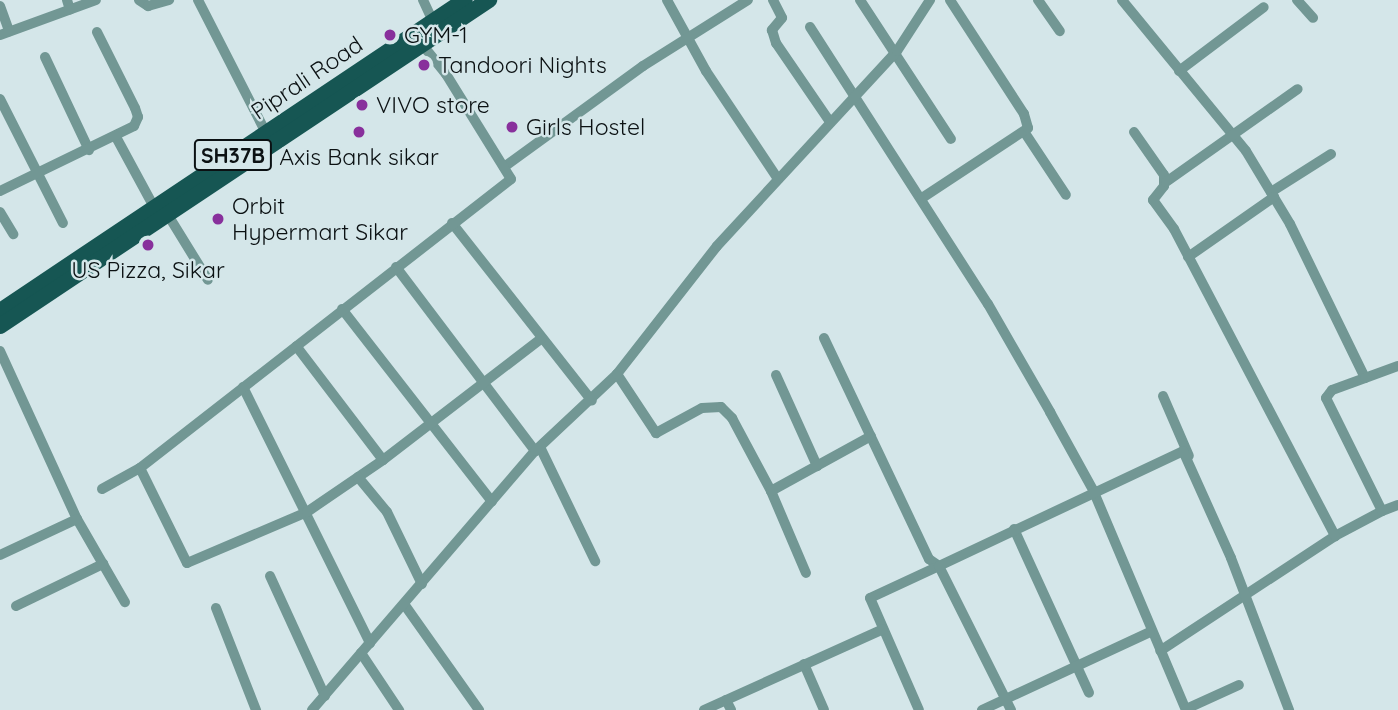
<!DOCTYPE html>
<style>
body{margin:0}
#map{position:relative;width:1398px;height:710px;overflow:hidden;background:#d4e6e9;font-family:Quicksand,sans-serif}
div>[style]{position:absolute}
.street>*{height:10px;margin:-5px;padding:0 5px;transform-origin:5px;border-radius:5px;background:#729794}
.primary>*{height:16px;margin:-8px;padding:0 8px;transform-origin:8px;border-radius:8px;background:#165653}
.dots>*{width:19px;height:19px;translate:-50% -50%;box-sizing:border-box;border:4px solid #d4e6e9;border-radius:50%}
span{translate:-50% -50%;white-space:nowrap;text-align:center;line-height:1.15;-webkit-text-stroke:5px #d4e6e9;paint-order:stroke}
.shield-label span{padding:2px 5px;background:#d4e6e9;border:2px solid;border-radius:5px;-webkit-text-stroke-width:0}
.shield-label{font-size:21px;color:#0b1113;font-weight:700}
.poi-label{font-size:23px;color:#0b1113}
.left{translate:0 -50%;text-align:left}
.street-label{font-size:23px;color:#0b1113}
</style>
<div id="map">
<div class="street">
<div style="left:67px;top:0;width:10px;rotate:73deg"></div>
<div style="left:139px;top:0;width:11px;rotate:34deg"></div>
<div style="left:148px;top:6px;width:22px;rotate:-16deg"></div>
<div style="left:198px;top:0;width:149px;rotate:62.9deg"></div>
<div style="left:423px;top:0;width:23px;rotate:65deg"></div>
<div style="left:667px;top:0;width:81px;rotate:61.2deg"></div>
<div style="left:706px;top:71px;width:130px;rotate:56.3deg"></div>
<div style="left:773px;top:0;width:20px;rotate:63deg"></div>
<div style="left:782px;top:18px;width:16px;rotate:130deg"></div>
<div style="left:772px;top:30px;width:14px;rotate:73deg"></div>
<div style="left:776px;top:43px;width:96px;rotate:55.6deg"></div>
<div style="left:860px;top:0;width:166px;rotate:56.8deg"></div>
<div style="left:1038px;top:0;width:38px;rotate:55deg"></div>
<div style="left:1122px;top:0;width:195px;rotate:50.6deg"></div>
<div style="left:1246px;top:151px;width:85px;rotate:58.9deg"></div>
<div style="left:1290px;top:224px;width:171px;rotate:64deg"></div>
<div style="left:1365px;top:378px;width:35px;rotate:160deg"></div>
<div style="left:1332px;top:390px;width:10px;rotate:127deg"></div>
<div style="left:1326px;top:398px;width:126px;rotate:63.6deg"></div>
<div style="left:1382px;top:511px;width:53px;rotate:152deg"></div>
<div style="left:1335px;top:536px;width:209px;rotate:146.7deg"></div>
<div style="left:1297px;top:0;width:24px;rotate:48deg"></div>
<div style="left:0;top:6px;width:27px;rotate:70deg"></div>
<div style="left:810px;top:27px;width:329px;rotate:57.3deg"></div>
<div style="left:988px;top:304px;width:125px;rotate:60.1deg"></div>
<div style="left:1050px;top:412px;width:89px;rotate:61.1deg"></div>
<div style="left:1093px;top:490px;width:239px;rotate:67.1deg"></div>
<div style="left:0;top:35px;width:102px;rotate:-20deg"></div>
<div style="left:45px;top:57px;width:103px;rotate:64.7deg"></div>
<div style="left:1179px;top:71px;width:106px;rotate:-37deg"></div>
<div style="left:0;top:99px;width:139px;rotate:63.1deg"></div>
<div style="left:1134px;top:132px;width:52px;rotate:55.1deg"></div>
<div style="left:1164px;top:175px;width:11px;rotate:90deg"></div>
<div style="left:1164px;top:186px;width:18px;rotate:128deg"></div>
<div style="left:1153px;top:200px;width:36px;rotate:54deg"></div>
<div style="left:1174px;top:229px;width:347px;rotate:62.3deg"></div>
<div style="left:1025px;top:133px;width:74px;rotate:56.5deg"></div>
<div style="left:116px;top:137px;width:80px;rotate:61.5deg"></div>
<div style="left:504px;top:167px;width:172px;rotate:-36deg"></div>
<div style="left:643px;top:66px;width:124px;rotate:-32.2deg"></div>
<div style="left:1166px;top:182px;width:161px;rotate:-35.2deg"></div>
<div style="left:0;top:191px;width:149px;rotate:-25.9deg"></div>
<div style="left:134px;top:126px;width:10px;rotate:-66deg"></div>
<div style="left:138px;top:117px;width:9px;rotate:-108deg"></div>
<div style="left:135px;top:108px;width:85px;rotate:-116.6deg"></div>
<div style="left:1271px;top:192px;width:71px;rotate:-32.3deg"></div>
<div style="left:922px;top:198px;width:127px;rotate:-33.4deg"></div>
<div style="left:1028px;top:128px;width:15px;rotate:-106deg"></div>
<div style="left:1024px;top:114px;width:136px;rotate:-123deg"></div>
<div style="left:0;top:212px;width:26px;rotate:59deg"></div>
<div style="left:168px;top:215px;width:76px;rotate:58.4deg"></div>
<div style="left:452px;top:223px;width:226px;rotate:51.8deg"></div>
<div style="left:1188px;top:257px;width:105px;rotate:-34.9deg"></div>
<div style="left:396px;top:267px;width:231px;rotate:52.9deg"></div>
<div style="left:342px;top:309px;width:244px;rotate:52.1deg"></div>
<div style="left:824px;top:338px;width:245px;rotate:64.6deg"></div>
<div style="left:929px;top:559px;width:12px;rotate:35deg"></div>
<div style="left:939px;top:566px;width:76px;rotate:155.1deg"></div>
<div style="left:870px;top:598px;width:122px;rotate:66.4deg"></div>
<div style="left:0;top:351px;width:185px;rotate:65.4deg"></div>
<div style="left:77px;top:519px;width:96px;rotate:60deg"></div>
<div style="left:617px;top:374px;width:71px;rotate:56.5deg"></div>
<div style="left:656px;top:433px;width:52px;rotate:-28.5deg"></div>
<div style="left:702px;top:408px;width:19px;rotate:-3deg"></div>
<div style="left:721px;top:407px;width:16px;rotate:45deg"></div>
<div style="left:732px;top:418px;width:83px;rotate:61.9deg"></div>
<div style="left:771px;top:491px;width:89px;rotate:66.9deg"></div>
<div style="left:776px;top:375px;width:100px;rotate:65.7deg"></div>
<div style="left:1365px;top:378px;width:35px;rotate:-20deg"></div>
<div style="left:243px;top:387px;width:286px;rotate:63.6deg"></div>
<div style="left:1163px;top:396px;width:65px;rotate:66.6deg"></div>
<div style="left:540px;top:447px;width:127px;rotate:64.2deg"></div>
<div style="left:383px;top:460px;width:200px;rotate:-37.5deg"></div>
<div style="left:140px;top:468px;width:106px;rotate:63.7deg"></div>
<div style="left:187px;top:563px;width:130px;rotate:-23deg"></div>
<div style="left:307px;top:512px;width:92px;rotate:-34.4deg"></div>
<div style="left:383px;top:460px;width:143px;rotate:-127.3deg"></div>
<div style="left:358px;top:477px;width:45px;rotate:50.4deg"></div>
<div style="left:387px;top:512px;width:80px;rotate:64.1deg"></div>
<div style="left:102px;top:489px;width:43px;rotate:-28.9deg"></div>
<div style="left:140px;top:468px;width:470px;rotate:-37.9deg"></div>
<div style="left:511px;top:179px;width:123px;rotate:-121.8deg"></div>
<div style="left:446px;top:74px;width:38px;rotate:-129deg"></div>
<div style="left:771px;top:491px;width:114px;rotate:-28.8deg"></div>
<div style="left:1382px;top:511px;width:17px;rotate:-21deg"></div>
<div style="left:1014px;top:529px;width:180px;rotate:65.4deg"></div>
<div style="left:0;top:555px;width:85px;rotate:-25.1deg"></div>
<div style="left:270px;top:576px;width:132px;rotate:65.4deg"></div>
<div style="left:404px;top:604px;width:130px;rotate:54.7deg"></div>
<div style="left:16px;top:606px;width:97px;rotate:-25.8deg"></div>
<div style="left:216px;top:608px;width:110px;rotate:68.6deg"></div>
<div style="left:361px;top:653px;width:69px;rotate:56.3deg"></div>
<div style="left:804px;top:664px;width:50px;rotate:66.5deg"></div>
<div style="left:726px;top:700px;width:11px;rotate:63deg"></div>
<div style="left:1186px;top:709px;width:58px;rotate:-24.4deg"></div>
<div style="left:312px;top:710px;width:342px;rotate:-49.3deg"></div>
<div style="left:535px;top:451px;width:112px;rotate:-43.2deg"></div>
<div style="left:617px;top:374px;width:162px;rotate:-52deg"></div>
<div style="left:717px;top:246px;width:265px;rotate:-47.3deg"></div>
<div style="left:897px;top:51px;width:61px;rotate:-57.1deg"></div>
<div style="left:704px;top:710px;width:196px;rotate:-24.3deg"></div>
<div style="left:982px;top:710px;width:185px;rotate:-24.9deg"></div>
<div style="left:1011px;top:710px;width:161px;rotate:-116.6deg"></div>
<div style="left:939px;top:566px;width:270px;rotate:-25.2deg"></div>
<div style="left:1183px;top:451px;width:117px;rotate:65.8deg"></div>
<div style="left:1231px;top:558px;width:163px;rotate:69.1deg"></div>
</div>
<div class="primary">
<div style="left:0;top:311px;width:559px;rotate:-33.78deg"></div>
<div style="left:0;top:326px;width:588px;rotate:-33.69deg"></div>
</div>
<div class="dots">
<div style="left:390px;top:35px;background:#88309c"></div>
<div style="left:424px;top:65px;background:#88309c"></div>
<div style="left:362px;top:105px;background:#88309c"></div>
<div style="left:512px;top:127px;background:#88309c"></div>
<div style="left:359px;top:132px;background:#88309c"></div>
<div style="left:218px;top:219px;background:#88309c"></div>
<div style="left:148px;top:245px;background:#88309c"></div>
</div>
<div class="shield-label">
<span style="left:233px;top:155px">SH37B</span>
</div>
<div class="poi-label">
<span class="left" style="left:404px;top:35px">GYM-1</span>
<span class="left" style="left:438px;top:65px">Tandoori Nights</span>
<span class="left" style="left:376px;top:105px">VIVO store</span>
<span class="left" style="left:526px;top:127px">Girls Hostel</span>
<span style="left:359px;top:157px">Axis Bank sikar</span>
<span class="left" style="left:232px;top:219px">Orbit<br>Hypermart Sikar</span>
<span style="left:148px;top:270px">US Pizza, Sikar</span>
</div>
<div class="street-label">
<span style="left:307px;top:78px;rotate:-34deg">Piprali Road</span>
</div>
</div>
